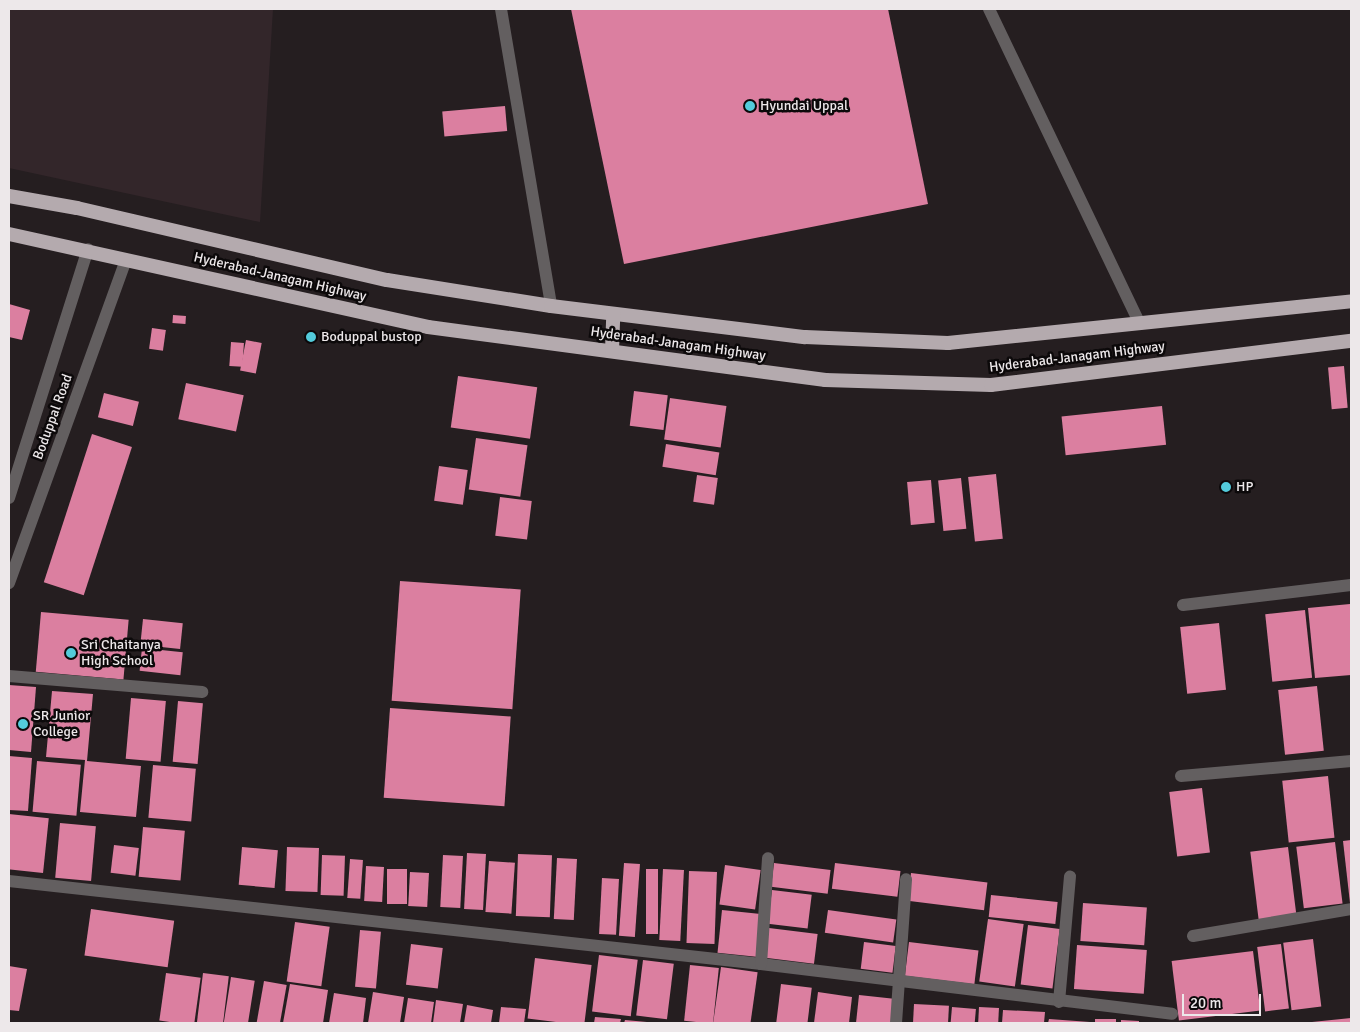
<!DOCTYPE html>
<html>
<head>
<meta charset="utf-8">
<style>
  body { margin:0 }
  #map { position:relative; width:1360px; height:1032px; overflow:hidden; background:#251e20; font-family:Signika,sans-serif }
  div>[style] { position:absolute }
  .built>* { inset:0; background:#33262a }
  .building>* { inset:0; background:#db7fa0; transform-origin:0 0 }
  .minor>* { height:12px; margin:-6px; padding:0 6px; transform-origin:6px; border-radius:6px; background:#635f60 }
  .tertiary>* { height:12px; margin:-6px; padding:0 6px; transform-origin:6px; border-radius:6px; background:#635f60 }
  .trunk>* { height:14px; margin:-7px; padding:0 7px; transform-origin:7px; border-radius:7px; background:#b4aaae }
  .dots>* { width:14px; height:14px; translate:-50% -50%; box-sizing:border-box; border:2px solid #0c090a; border-radius:50% }
  span { translate:-50% -50%; white-space:nowrap; text-align:center; line-height:1.15; -webkit-text-stroke:5px #0c090a; paint-order:stroke }
  .poi-label { font-size:14px; color:#ede8ea }
  .left { translate:0 -50%; text-align:left }
  .street-label { font-size:14px; color:#ede8ea }
  .frame { position:absolute; inset:0; border:10px solid #ede8ea; pointer-events:none }
  .scale { position:absolute; left:1182px; top:994px; width:79px; height:22px; box-sizing:border-box; border:2px solid #ede8ea; border-top:0; padding-left:6px; font-size:15px; line-height:18px; white-space:nowrap; color:#ede8ea; -webkit-text-stroke:4px #0c090a; paint-order:stroke }
</style>
</head>
<body>
<div id="map">
  <div class="built">
    <i style="clip-path:polygon(9px 9px,273px 9px,260px 222px,9px 168px)"></i>
  </div>
  <div class="building">
    <i style="clip-path:polygon(571px 9px,888px 9px,928px 204px,624px 264px)"></i>
    <i style="left:505px;top:106px;width:25px;height:63px;rotate:85deg"></i>
    <i style="clip-path:polygon(9px 304px,30px 310px,22px 340px,9px 337px)"></i>
    <i style="left:173px;top:315px;width:13px;height:8px;rotate:4deg"></i>
    <i style="left:152px;top:328px;width:14px;height:21px;rotate:8deg"></i>
    <i style="left:246px;top:340px;width:16px;height:31px;rotate:11deg"></i>
    <i style="left:231px;top:342px;width:13px;height:24px;rotate:4deg"></i>
    <i style="left:1344px;top:366px;width:42px;height:16px;rotate:85deg"></i>
    <i style="left:458px;top:376px;width:80px;height:52px;rotate:8deg"></i>
    <i style="left:186px;top:383px;width:59px;height:37px;rotate:12deg"></i>
    <i style="left:634px;top:391px;width:34px;height:35px;rotate:7deg"></i>
    <i style="left:104px;top:393px;width:36px;height:25px;rotate:14deg"></i>
    <i style="left:670px;top:398px;width:57px;height:42px;rotate:8deg"></i>
    <i style="left:1162px;top:406px;width:39px;height:101px;rotate:84deg"></i>
    <i style="left:92px;top:434px;width:42px;height:156px;rotate:18deg"></i>
    <i style="left:476px;top:438px;width:52px;height:52px;rotate:8deg"></i>
    <i style="left:666px;top:444px;width:54px;height:23px;rotate:9deg"></i>
    <i style="left:439px;top:466px;width:29px;height:35px;rotate:8deg"></i>
    <i style="left:996px;top:474px;width:65px;height:28px;rotate:84deg"></i>
    <i style="left:697px;top:475px;width:21px;height:27px;rotate:8deg"></i>
    <i style="left:961px;top:478px;width:51px;height:23px;rotate:84deg"></i>
    <i style="left:931px;top:480px;width:43px;height:24px;rotate:85deg"></i>
    <i style="left:500px;top:497px;width:32px;height:39px;rotate:7deg"></i>
    <i style="left:400px;top:581px;width:121px;height:120px;rotate:4deg"></i>
    <i style="clip-path:polygon(1350px 604px,1351px 675px,1315px 678px,1308px 608px)"></i>
    <i style="left:1305px;top:610px;width:68px;height:40px;rotate:84deg"></i>
    <i style="left:41px;top:612px;width:88px;height:60px;rotate:5deg"></i>
    <i style="left:143px;top:619px;width:40px;height:26px;rotate:6deg"></i>
    <i style="left:1219px;top:623px;width:67px;height:39px;rotate:84deg"></i>
    <i style="left:142px;top:648px;width:41px;height:23px;rotate:6deg"></i>
    <i style="clip-path:polygon(9px 685px,36px 687px,31px 752px,9px 750px)"></i>
    <i style="left:1317px;top:686px;width:65px;height:39px;rotate:84deg"></i>
    <i style="clip-path:polygon(52px 691px,93px 694px,87px 761px,141px 766px,136px 817px,80px 812px,85px 760px,46px 757px)"></i>
    <i style="left:131px;top:698px;width:35px;height:61px;rotate:5deg"></i>
    <i style="left:178px;top:701px;width:25px;height:61px;rotate:5deg"></i>
    <i style="left:390px;top:708px;width:121px;height:90px;rotate:4deg"></i>
    <i style="clip-path:polygon(9px 756px,32px 758px,28px 811px,9px 810px)"></i>
    <i style="left:37px;top:761px;width:44px;height:51px;rotate:5deg"></i>
    <i style="left:153px;top:765px;width:43px;height:53px;rotate:5deg"></i>
    <i style="left:1328px;top:776px;width:62px;height:46px;rotate:84deg"></i>
    <i style="left:1202px;top:788px;width:65px;height:33px;rotate:83deg"></i>
    <i style="left:9px;top:814px;width:40px;height:55px;rotate:6deg"></i>
    <i style="left:60px;top:823px;width:36px;height:55px;rotate:5deg"></i>
    <i style="left:143px;top:827px;width:42px;height:50px;rotate:5deg"></i>
    <i style="clip-path:polygon(1351px 840px,1351px 903px,1350px 903px,1343px 841px)"></i>
    <i style="left:1335px;top:842px;width:62px;height:39px;rotate:83deg"></i>
    <i style="left:114px;top:845px;width:25px;height:28px;rotate:7deg"></i>
    <i style="left:242px;top:847px;width:36px;height:38px;rotate:5deg"></i>
    <i style="left:287px;top:847px;width:32px;height:44px;rotate:2deg"></i>
    <i style="left:1288px;top:847px;width:69px;height:38px;rotate:83deg"></i>
    <i style="left:467px;top:853px;width:19px;height:56px;rotate:3deg"></i>
    <i style="left:518px;top:854px;width:34px;height:62px;rotate:2deg"></i>
    <i style="left:322px;top:855px;width:23px;height:40px;rotate:2deg"></i>
    <i style="left:443px;top:855px;width:20px;height:52px;rotate:3deg"></i>
    <i style="left:557px;top:858px;width:20px;height:61px;rotate:3deg"></i>
    <i style="left:350px;top:859px;width:13px;height:39px;rotate:4deg"></i>
    <i style="left:489px;top:861px;width:26px;height:51px;rotate:4deg"></i>
    <i style="left:624px;top:863px;width:16px;height:73px;rotate:4deg"></i>
    <i style="left:774px;top:863px;width:57px;height:24px;rotate:7deg"></i>
    <i style="left:835px;top:863px;width:66px;height:26px;rotate:7deg"></i>
    <i style="left:725px;top:865px;width:36px;height:40px;rotate:8deg"></i>
    <i style="left:366px;top:866px;width:18px;height:35px;rotate:3deg"></i>
    <i style="left:387px;top:869px;width:20px;height:35px"></i>
    <i style="left:646px;top:869px;width:12px;height:65px"></i>
    <i style="left:663px;top:869px;width:21px;height:71px;rotate:3deg"></i>
    <i style="left:689px;top:871px;width:28px;height:72px;rotate:2deg"></i>
    <i style="left:410px;top:872px;width:19px;height:34px;rotate:3deg"></i>
    <i style="left:911px;top:873px;width:77px;height:28px;rotate:7deg"></i>
    <i style="left:602px;top:878px;width:17px;height:56px;rotate:3deg"></i>
    <i style="left:772px;top:890px;width:40px;height:34px;rotate:7deg"></i>
    <i style="left:991px;top:895px;width:67px;height:22px;rotate:6deg"></i>
    <i style="left:1083px;top:903px;width:64px;height:38px;rotate:4deg"></i>
    <i style="left:91px;top:909px;width:84px;height:47px;rotate:8deg"></i>
    <i style="left:722px;top:910px;width:39px;height:43px;rotate:6deg"></i>
    <i style="left:828px;top:910px;width:69px;height:23px;rotate:8deg"></i>
    <i style="left:988px;top:919px;width:36px;height:63px;rotate:8deg"></i>
    <i style="left:295px;top:922px;width:35px;height:60px;rotate:8deg"></i>
    <i style="left:1028px;top:925px;width:32px;height:60px;rotate:7deg"></i>
    <i style="left:769px;top:928px;width:49px;height:30px;rotate:7deg"></i>
    <i style="left:360px;top:930px;width:21px;height:57px;rotate:5deg"></i>
    <i style="left:1313px;top:939px;width:68px;height:30px;rotate:83deg"></i>
    <i style="left:864px;top:942px;width:32px;height:27px;rotate:7deg"></i>
    <i style="left:909px;top:942px;width:70px;height:34px;rotate:7deg"></i>
    <i style="left:411px;top:944px;width:32px;height:41px;rotate:7deg"></i>
    <i style="left:1281px;top:944px;width:65px;height:24px;rotate:83deg"></i>
    <i style="left:1077px;top:945px;width:70px;height:44px;rotate:4deg"></i>
    <i style="left:1253px;top:951px;width:60px;height:82px;rotate:83deg"></i>
    <i style="left:599px;top:955px;width:39px;height:57px;rotate:7deg"></i>
    <i style="left:535px;top:958px;width:57px;height:61px;rotate:7deg"></i>
    <i style="left:643px;top:960px;width:31px;height:56px;rotate:7deg"></i>
    <i style="left:690px;top:965px;width:29px;height:56px;rotate:6deg"></i>
    <i style="clip-path:polygon(9px 966px,27px 969px,19px 1011px,9px 1010px)"></i>
    <i style="left:721px;top:967px;width:37px;height:56px;rotate:8deg"></i>
    <i style="left:166px;top:973px;width:35px;height:48px;rotate:8deg"></i>
    <i style="left:203px;top:973px;width:26px;height:50px;rotate:7deg"></i>
    <i style="left:231px;top:977px;width:24px;height:47px;rotate:9deg"></i>
    <i style="left:264px;top:981px;width:23px;height:43px;rotate:10deg"></i>
    <i style="clip-path:polygon(290px 984px,328px 990px,323px 1023px,283px 1023px)"></i>
    <i style="left:781px;top:984px;width:31px;height:39px;rotate:7deg"></i>
    <i style="clip-path:polygon(373px 992px,404px 997px,400px 1023px,368px 1023px)"></i>
    <i style="clip-path:polygon(818px 992px,852px 997px,849px 1023px,814px 1023px)"></i>
    <i style="clip-path:polygon(334px 993px,366px 998px,363px 1023px,329px 1023px)"></i>
    <i style="clip-path:polygon(859px 995px,896px 999px,894px 1023px,856px 1023px)"></i>
    <i style="clip-path:polygon(408px 998px,434px 1002px,431px 1023px,404px 1023px)"></i>
    <i style="clip-path:polygon(436px 1000px,463px 1004px,460px 1023px,433px 1023px)"></i>
    <i style="left:914px;top:1004px;width:35px;height:19px;rotate:3deg"></i>
    <i style="clip-path:polygon(467px 1005px,493px 1010px,491px 1023px,464px 1023px)"></i>
    <i style="clip-path:polygon(501px 1007px,526px 1009px,524px 1023px,499px 1023px)"></i>
    <i style="left:952px;top:1007px;width:24px;height:16px;rotate:5deg"></i>
    <i style="left:979px;top:1007px;width:20px;height:16px;rotate:3deg"></i>
    <i style="clip-path:polygon(1003px 1010px,1045px 1012px,1044px 1023px,1002px 1023px)"></i>
    <i style="clip-path:polygon(595px 1017px,621px 1019px,620px 1023px,594px 1023px)"></i>
    <i style="clip-path:polygon(1351px 1018px,1351px 1023px,1312px 1023px,1312px 1022px)"></i>
    <i style="clip-path:polygon(1049px 1019px,1090px 1022px,1090px 1023px,1048px 1023px)"></i>
    <i style="left:1095px;top:1019px;width:21px;height:4px"></i>
    <i style="clip-path:polygon(625px 1020px,647px 1022px,647px 1023px,624px 1023px)"></i>
    <i style="clip-path:polygon(1121px 1020px,1139px 1021px,1139px 1023px,1121px 1023px)"></i>
  </div>
  <div class="minor">
    <i style="left:501px;top:9px;width:301px;rotate:80.4deg"></i>
    <i style="left:989px;top:9px;width:349px;rotate:64.4deg"></i>
    <i style="left:1183px;top:605px;width:169px;rotate:-6.8deg"></i>
    <i style="left:9px;top:676px;width:194px;rotate:4.7deg"></i>
    <i style="left:1181px;top:776px;width:171px;rotate:-5deg"></i>
    <i style="left:9px;top:881px;width:757px;rotate:6.3deg"></i>
    <i style="left:761px;top:964px;width:414px;rotate:6.9deg"></i>
    <i style="left:1193px;top:936px;width:160px;rotate:-9.7deg"></i>
    <i style="left:761px;top:964px;width:106px;rotate:-86.2deg"></i>
    <i style="left:1059px;top:1002px;width:126px;rotate:-85deg"></i>
    <i style="left:896px;top:1023px;width:144px;rotate:-86deg"></i>
  </div>
  <div class="tertiary">
    <i style="left:9px;top:498px;width:261px;rotate:-72.4deg"></i>
    <i style="left:9px;top:583px;width:344px;rotate:-70.1deg"></i>
  </div>
  <div class="trunk">
    <i style="left:9px;top:196px;width:69px;rotate:10deg"></i>
    <i style="left:77px;top:208px;width:318px;rotate:13.1deg"></i>
    <i style="left:387px;top:280px;width:166px;rotate:9deg"></i>
    <i style="left:551px;top:306px;width:256px;rotate:7deg"></i>
    <i style="left:805px;top:337px;width:143px;rotate:2.4deg"></i>
    <i style="left:948px;top:343px;width:405px;rotate:-5.9deg"></i>
    <i style="left:9px;top:234px;width:429px;rotate:12.5deg"></i>
    <i style="left:428px;top:327px;width:401px;rotate:7.6deg"></i>
    <i style="left:825px;top:380px;width:166px;rotate:1.7deg"></i>
    <i style="left:991px;top:385px;width:363px;rotate:-7deg"></i>
    <i style="left:612px;top:351px;width:37px;rotate:-88deg"></i>
  </div>
  <div class="dots">
    <i style="left:750px;top:106px;background:#53cbdb"></i>
    <i style="left:311px;top:337px;background:#53cbdb"></i>
    <i style="left:1226px;top:487px;background:#53cbdb"></i>
    <i style="left:71px;top:653px;background:#53cbdb"></i>
    <i style="left:23px;top:724px;background:#53cbdb"></i>
  </div>
  <div class="poi-label">
    <span class="left" style="left:760px;top:106px">Hyundai Uppal</span>
    <span class="left" style="left:321px;top:337px">Boduppal bustop</span>
    <span class="left" style="left:1236px;top:487px">HP</span>
    <span class="left" style="left:81px;top:653px">Sri Chaitanya<br>High School</span>
    <span class="left" style="left:33px;top:724px">SR Junior<br>College</span>
  </div>
  <div class="street-label">
    <span style="left:280px;top:277px;rotate:13deg">Hyderabad-Janagam Highway</span>
    <span style="left:678px;top:344px;rotate:8deg">Hyderabad-Janagam Highway</span>
    <span style="left:1077px;top:357px;rotate:-7deg">Hyderabad-Janagam Highway</span>
    <span style="left:53px;top:417px;rotate:-70deg">Boduppal Road</span>
  </div>
  <div class="frame"></div>
  <div class="scale">20 m</div>
</div>
</body>
</html>
